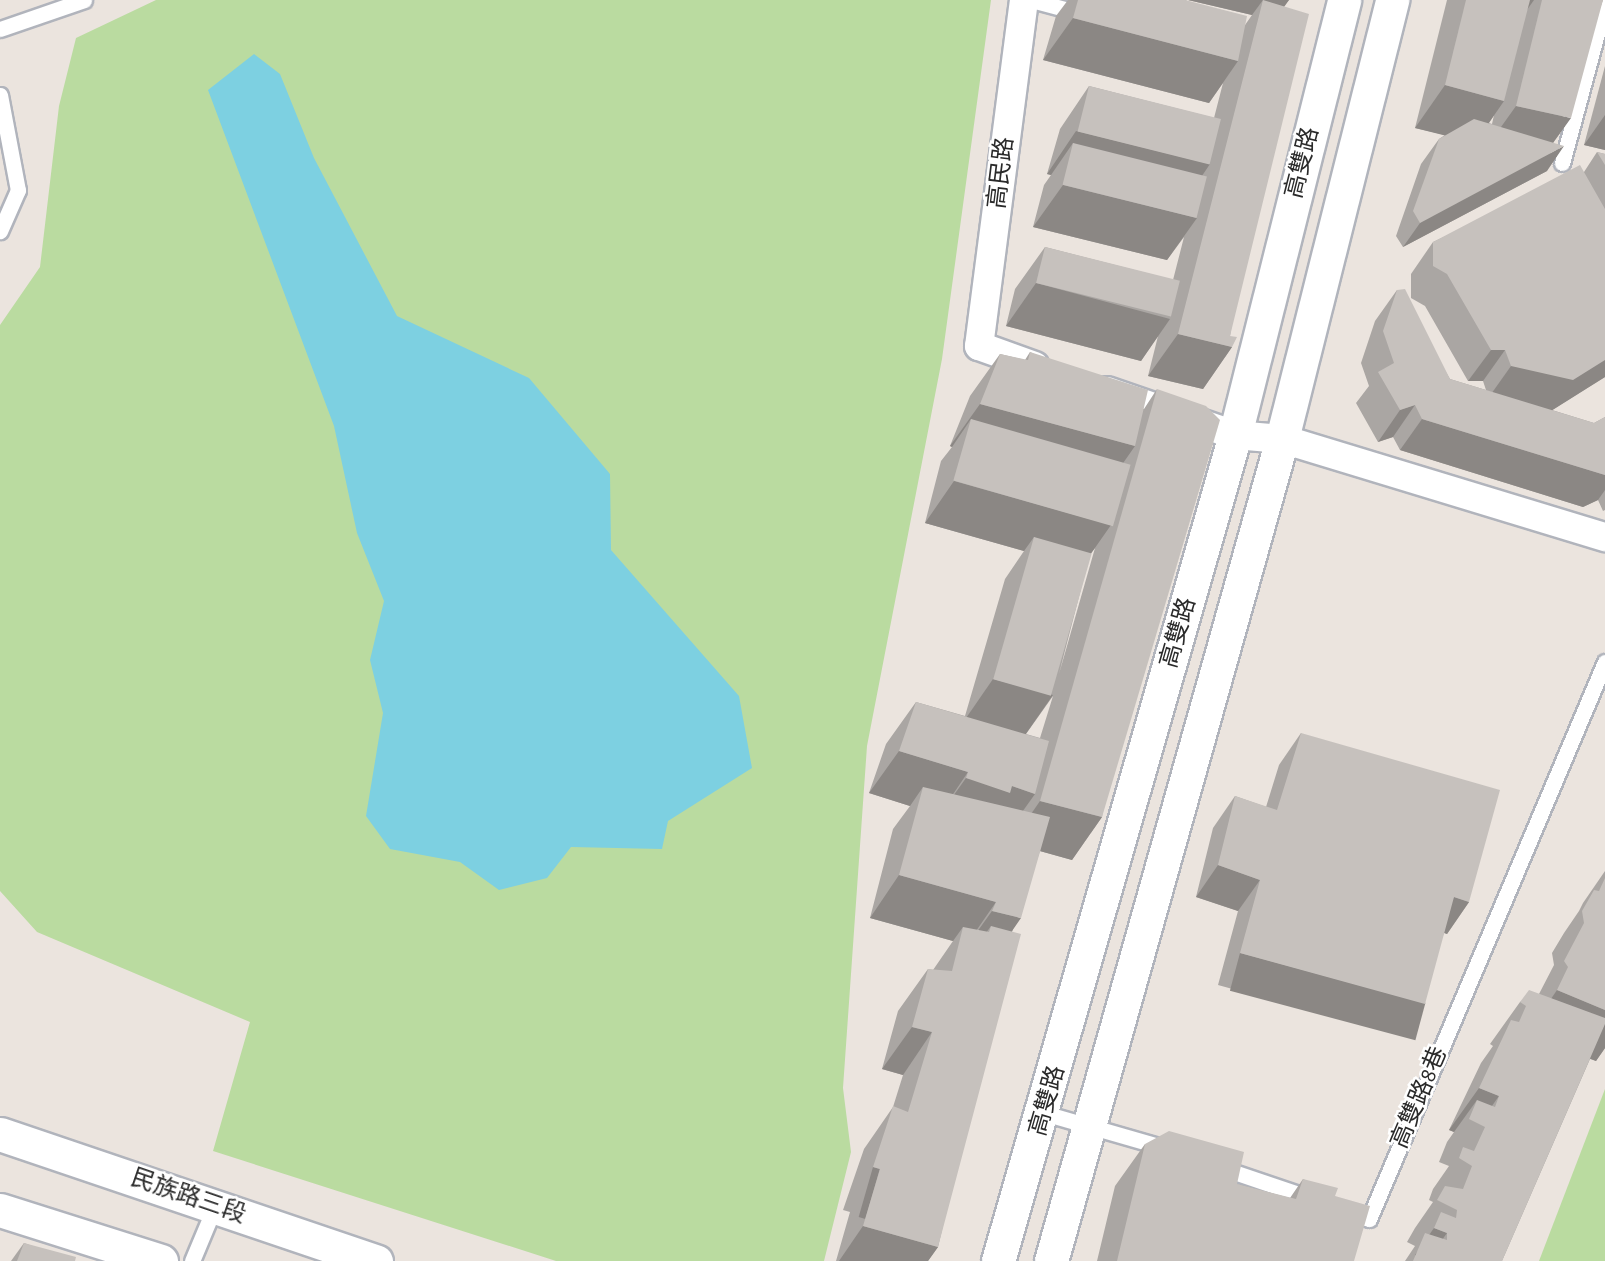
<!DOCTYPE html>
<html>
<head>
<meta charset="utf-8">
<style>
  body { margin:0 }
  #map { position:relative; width:1605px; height:1261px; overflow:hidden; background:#ebe4de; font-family:"Alegreya Sans","Noto Sans TC",sans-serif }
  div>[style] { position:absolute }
  .green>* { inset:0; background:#badba0 }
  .water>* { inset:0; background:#7dd0e1 }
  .roads { filter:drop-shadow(2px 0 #b1b4bc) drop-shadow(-2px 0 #b1b4bc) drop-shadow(0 2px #b1b4bc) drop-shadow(0 -2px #b1b4bc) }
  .service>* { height:15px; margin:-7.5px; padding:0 7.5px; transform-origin:7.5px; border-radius:7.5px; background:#fff }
  .minor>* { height:28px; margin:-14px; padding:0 14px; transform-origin:14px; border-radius:14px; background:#fff }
  .tertiary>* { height:33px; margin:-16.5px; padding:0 16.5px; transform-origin:16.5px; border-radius:16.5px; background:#fff }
  .secondary>* { height:33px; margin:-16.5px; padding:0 16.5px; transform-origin:16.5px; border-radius:16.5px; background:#fff }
  .wall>* { inset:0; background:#aaa6a3 }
  .shaded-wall>* { inset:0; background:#8b8784; transform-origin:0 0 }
  .building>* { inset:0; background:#c6c1bd; transform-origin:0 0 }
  span { translate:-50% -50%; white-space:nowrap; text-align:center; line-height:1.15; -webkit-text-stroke:5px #fff; paint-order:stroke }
  .street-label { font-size:24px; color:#2a2a2a }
</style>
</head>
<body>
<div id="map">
  <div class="green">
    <i style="clip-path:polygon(156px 0,991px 0,942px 359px,867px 746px,843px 1088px,851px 1152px,824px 1261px,556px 1261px,213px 1151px,250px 1022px,37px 932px,0 891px,0 325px,40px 267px,59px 106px,76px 38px)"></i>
    <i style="clip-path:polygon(1605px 1089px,1605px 1261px,1539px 1261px)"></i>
  </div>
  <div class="water">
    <i style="clip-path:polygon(254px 54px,280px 74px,314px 158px,397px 316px,529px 378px,610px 474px,611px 550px,739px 696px,752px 768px,668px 821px,662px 849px,571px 847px,547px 878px,499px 890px,460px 862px,390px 849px,366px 816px,383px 713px,370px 660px,384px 601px,357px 533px,334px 426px,208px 90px)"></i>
  </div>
  <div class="roads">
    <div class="service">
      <i style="left:1031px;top:0;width:51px;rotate:14.9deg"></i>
      <i style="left:0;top:29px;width:89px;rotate:-19deg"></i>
      <i style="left:0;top:95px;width:97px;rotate:79.3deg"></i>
      <i style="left:18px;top:190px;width:45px;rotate:113.7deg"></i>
      <i style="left:1562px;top:163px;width:165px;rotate:-74.9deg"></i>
      <i style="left:1044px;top:1113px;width:126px;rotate:16.1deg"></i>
      <i style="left:1222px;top:1168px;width:96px;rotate:18.8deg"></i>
      <i style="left:1350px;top:1212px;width:20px;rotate:20deg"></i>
      <i style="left:1369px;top:1219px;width:605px;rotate:-67.04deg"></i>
      <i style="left:192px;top:1261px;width:60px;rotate:-67.3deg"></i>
    </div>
    <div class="minor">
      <i style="left:1024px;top:0;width:349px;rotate:97.4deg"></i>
      <i style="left:979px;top:346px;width:59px;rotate:19.7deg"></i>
      <i style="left:1107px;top:391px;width:135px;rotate:19deg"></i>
      <i style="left:1235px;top:435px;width:47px;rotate:4.9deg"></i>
      <i style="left:1282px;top:439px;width:338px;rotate:16.9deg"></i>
    </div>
    <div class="tertiary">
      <i style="left:998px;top:1261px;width:859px;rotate:-73.99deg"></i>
      <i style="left:1235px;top:435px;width:448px;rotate:-75.9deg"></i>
      <i style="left:1051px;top:1261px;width:854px;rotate:-74.3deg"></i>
      <i style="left:1282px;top:439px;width:453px;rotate:-75.9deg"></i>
    </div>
    <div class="secondary">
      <i style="left:0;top:1134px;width:397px;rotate:18.7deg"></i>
      <i style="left:0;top:1210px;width:169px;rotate:17.6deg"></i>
    </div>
  </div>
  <div class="wall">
    <i style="clip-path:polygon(1068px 0,1185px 0,1245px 25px,1252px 15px,1188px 0,1289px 0,1284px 6px,1230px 336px,1232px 347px,1203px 389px,1148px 376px,1158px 336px,1141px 361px,1006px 326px,1015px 289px,1045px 247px,1173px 280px,1184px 237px,1167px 260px,1033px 227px,1044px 185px,1051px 175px,1047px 174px,1060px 129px,1089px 86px,1214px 118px,1223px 83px,1209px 103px,1043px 60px,1056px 16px)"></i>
    <i style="clip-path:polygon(evenodd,1447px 0,1603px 0,1553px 143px,1547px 171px,1403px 247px,1396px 236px,1421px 164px,1439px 139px,1445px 135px,1415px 128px,1447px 0,1494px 115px,1492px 124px,1489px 123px,1494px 115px)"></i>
    <i style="clip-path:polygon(1605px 66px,1605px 150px,1584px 145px)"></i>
    <i style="clip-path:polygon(1597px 152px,1605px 154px,1605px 377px,1552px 410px,1594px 423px,1605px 417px,1605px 510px,1603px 511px,1598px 500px,1583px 507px,1400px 450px,1393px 437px,1378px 442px,1356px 403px,1369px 386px,1361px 363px,1375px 321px,1397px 290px,1450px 379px,1486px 390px,1483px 381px,1468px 381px,1425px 306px,1411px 298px,1411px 274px,1433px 242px,1584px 172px)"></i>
    <i style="clip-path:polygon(evenodd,1030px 352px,1144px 409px,1157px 389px,1102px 817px,1072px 860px,1040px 851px,1012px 932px,938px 1247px,928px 1261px,836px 1261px,850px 1212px,843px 1210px,864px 1149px,893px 1107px,903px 1075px,882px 1069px,898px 1011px,928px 969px,933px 970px,953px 941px,870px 918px,893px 829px,910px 806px,869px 793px,886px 744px,916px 702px,965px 716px,1005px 579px,1024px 551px,925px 523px,941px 461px,952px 447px,950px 446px,970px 396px,1000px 354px,1025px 360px,1030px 352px,1095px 548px,1059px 674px,1090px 554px,1095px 548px,1030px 352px,1053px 696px,1040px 738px,1026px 734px,1053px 696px)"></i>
    <i style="clip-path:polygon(1301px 733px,1469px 902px,1447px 934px,1444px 933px,1403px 1036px,1218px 985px,1238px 911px,1196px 897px,1213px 828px,1235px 796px,1266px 807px,1279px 765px)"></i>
    <i style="clip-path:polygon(1605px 871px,1605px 1048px,1596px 1061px,1590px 1059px,1502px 1261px,1405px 1261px,1415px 1246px,1407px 1242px,1415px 1228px,1433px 1202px,1429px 1200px,1433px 1189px,1449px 1166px,1439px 1162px,1447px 1142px,1454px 1132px,1449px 1130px,1481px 1063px,1493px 1046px,1490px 1044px,1520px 1002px,1539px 994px,1554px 965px,1552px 953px,1564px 933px,1579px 911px,1583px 903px)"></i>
    <i style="clip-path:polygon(1145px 1144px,1237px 1184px,1290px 1198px,1303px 1179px,1335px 1196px,1354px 1261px,1097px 1261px,1115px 1186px)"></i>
    <i style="clip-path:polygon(24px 1243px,75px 1261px,11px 1261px)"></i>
  </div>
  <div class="shaded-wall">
    <i style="clip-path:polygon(1188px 0,1263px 0,1252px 15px)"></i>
    <i style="clip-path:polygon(1263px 0,1289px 0,1274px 21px)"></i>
    <i style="clip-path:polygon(1521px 0,1534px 0,1517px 24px)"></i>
    <i style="clip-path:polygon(1073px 18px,1238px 61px,1209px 103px,1043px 60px)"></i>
    <i style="clip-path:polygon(1445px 85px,1504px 101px,1475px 143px,1415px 128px)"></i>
    <i style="clip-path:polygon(1516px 106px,1571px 118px,1543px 157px,1564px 146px,1547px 171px,1403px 247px,1420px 223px,1486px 148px)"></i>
    <i style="clip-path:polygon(1605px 115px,1605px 150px,1584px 145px)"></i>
    <i style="clip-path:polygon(1076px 131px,1210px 164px,1181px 207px,1073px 143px,1051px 175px,1047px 174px)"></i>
    <i style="clip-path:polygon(1063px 185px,1197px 218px,1167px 260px,1033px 227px)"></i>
    <i style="clip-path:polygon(1036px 283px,1170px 319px,1141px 361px,1006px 326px)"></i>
    <i style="clip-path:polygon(1178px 334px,1232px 347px,1203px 389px,1148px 376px)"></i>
    <i style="clip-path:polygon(1491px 350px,1505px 350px,1483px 381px,1468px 381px)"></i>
    <i style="clip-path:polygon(1605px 360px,1605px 377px,1551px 411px,1489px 397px,1511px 366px)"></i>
    <i style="clip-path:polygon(980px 404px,1135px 446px,1105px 489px,971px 419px,952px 447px,950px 446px)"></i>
    <i style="clip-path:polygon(1415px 405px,1393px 437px,1378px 442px,1400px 410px)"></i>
    <i style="clip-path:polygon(1422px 419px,1605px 475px,1605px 490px,1598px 500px,1583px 507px,1400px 450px)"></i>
    <i style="clip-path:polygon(954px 481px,1111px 525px,1081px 568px,1034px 537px,1024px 551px,925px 523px)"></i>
    <i style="clip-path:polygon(993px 679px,1053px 695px,1023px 738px,964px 721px)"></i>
    <i style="clip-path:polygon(899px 751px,968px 772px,939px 815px,923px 787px,910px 806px,869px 793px)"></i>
    <i style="clip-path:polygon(966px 778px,1012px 786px,1035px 794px,1005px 836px,936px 820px)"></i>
    <i style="clip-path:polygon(1040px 801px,1102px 817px,1072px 860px,1011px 843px)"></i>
    <i style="clip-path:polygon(1218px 865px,1260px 880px,1238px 911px,1196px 897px)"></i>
    <i style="clip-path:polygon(899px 875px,996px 902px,967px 944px,963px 927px,953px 941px,870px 918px)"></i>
    <i style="clip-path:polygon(1454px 897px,1469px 902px,1447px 934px,1432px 928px)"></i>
    <i style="clip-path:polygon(992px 911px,1021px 918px,992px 960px,991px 926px,970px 955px,962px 953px)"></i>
    <i style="left:1240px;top:953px;width:192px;height:39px;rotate:15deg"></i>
    <i style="clip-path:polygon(1557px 990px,1605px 1010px,1605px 1048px,1596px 1061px,1528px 1033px)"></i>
    <i style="clip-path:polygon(912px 1027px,932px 1032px,903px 1075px,882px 1069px)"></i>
    <i style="clip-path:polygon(1479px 1088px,1499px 1096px,1479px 1124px,1477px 1100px,1454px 1132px,1449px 1130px)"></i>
    <i style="left:873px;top:1167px;width:7px;height:52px;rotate:16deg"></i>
    <i style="clip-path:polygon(863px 1226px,938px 1247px,928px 1261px,839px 1261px)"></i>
    <i style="clip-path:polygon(1434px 1228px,1447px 1233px,1427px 1261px,1415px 1255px)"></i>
  </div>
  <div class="building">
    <i style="clip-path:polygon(1078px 0,1185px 0,1247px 16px,1238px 61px,1073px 18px)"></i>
    <i style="clip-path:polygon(1263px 0,1309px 14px,1230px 336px,1237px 337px,1232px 347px,1178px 334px)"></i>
    <i style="clip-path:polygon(1466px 0,1530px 0,1504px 101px,1445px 85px)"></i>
    <i style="clip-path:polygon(1542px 0,1603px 0,1571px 118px,1516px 106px)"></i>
    <i style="left:1089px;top:86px;width:136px;height:47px;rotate:14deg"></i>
    <i style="clip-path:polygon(1474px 119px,1564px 146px,1420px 223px,1413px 211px,1439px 139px)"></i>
    <i style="left:1073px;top:143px;width:138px;height:43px;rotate:14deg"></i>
    <i style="clip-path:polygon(1597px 152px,1605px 154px,1605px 165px)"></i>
    <i style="clip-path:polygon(1580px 165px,1605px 209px,1605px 360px,1573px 380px,1511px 366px,1505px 350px,1491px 350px,1447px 274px,1433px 266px,1433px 242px)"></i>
    <i style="left:1045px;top:247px;width:139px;height:37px;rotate:14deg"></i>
    <i style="clip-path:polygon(1405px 289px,1450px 379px,1594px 423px,1605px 417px,1605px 475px,1422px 419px,1415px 405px,1400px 410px,1378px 372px,1394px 363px,1383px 331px,1397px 290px)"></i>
    <i style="clip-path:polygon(1030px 352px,1148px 390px,1135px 446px,980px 404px,1000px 354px,1028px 360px)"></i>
    <i style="clip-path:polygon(1157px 389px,1206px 406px,1220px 420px,1102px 817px,1040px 801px)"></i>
    <i style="left:971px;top:419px;width:166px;height:64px;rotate:16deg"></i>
    <i style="left:1034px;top:537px;width:60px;height:148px;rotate:16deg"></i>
    <i style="clip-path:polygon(916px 702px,1049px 741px,1035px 794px,1012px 786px,1010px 793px,966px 778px,968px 772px,899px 751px)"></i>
    <i style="clip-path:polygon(1301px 733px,1500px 790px,1469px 902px,1454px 897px,1425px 1004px,1240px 953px,1260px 880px,1218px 865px,1235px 796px,1277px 810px)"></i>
    <i style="clip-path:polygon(923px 787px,1050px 817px,1021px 918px,992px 911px,996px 902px,899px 875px)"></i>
    <i style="clip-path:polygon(1605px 878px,1605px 1010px,1557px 990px,1568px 967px,1564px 961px,1584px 923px,1582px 911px,1594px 890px,1599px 891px)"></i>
    <i style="clip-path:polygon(991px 926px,1021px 934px,938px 1247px,863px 1226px,880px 1169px,873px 1167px,893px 1106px,908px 1112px,932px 1032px,912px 1027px,928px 969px,952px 971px,963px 927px,989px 932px)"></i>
    <i style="clip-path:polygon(1529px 990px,1605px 1018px,1605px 1024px,1502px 1261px,1413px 1261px,1425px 1233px,1447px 1240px,1447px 1233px,1434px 1228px,1441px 1212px,1456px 1218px,1457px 1210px,1437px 1200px,1445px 1186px,1463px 1189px,1472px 1166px,1459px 1158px,1463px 1147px,1474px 1151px,1485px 1127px,1469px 1119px,1477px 1100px,1495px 1107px,1499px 1096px,1479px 1088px,1511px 1020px,1519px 1022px,1526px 1006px,1520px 1002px)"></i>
    <i style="clip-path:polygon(1169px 1131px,1244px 1152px,1237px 1184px,1296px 1199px,1303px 1179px,1338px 1188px,1335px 1196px,1370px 1206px,1354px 1261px,1117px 1261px,1145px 1144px)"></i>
    <i style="clip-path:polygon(24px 1243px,76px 1257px,75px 1261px,17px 1261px)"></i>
  </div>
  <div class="street-label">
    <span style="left:1303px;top:163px;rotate:-76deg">高雙路</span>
    <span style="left:1002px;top:173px;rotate:-83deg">高民路</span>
    <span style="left:1179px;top:633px;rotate:-74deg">高雙路</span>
    <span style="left:1420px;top:1098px;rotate:-67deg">高雙路8巷</span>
    <span style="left:1048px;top:1101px;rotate:-74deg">高雙路</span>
    <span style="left:188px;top:1197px;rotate:19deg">民族路三段</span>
  </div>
</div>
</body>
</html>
